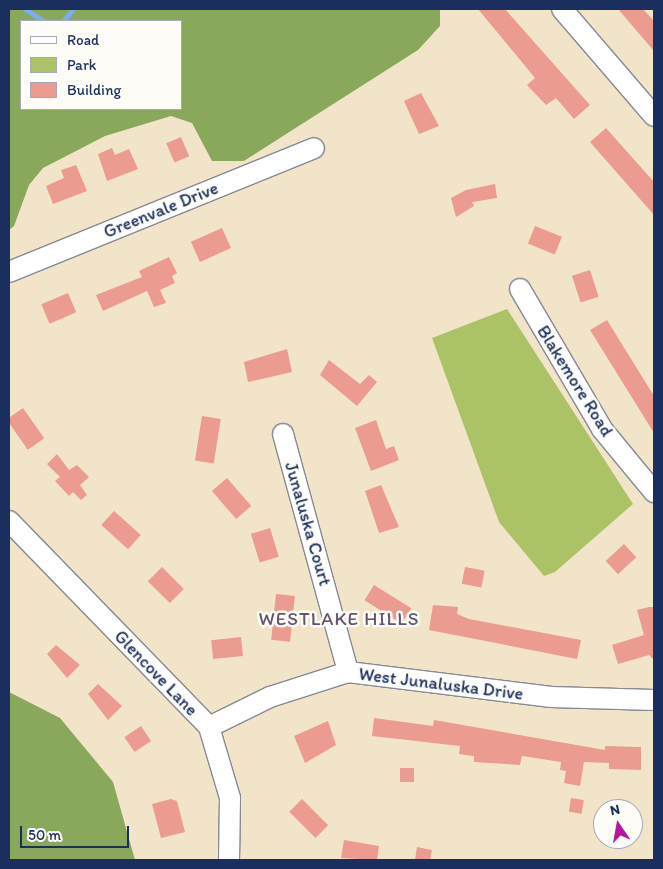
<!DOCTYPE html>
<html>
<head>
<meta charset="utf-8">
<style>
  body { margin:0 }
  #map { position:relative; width:663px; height:869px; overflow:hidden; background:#f2e4c8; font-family:Itim,sans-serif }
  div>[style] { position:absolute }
  .green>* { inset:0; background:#acc267 }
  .forest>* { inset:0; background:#89a85c }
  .stream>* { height:4.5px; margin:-2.25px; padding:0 2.25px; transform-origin:2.25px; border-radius:2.25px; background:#7bade7 }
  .building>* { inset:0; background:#eb9b8f; transform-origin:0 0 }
  .roads { filter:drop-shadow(1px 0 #868a93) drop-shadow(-1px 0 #868a93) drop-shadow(0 1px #868a93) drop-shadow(0 -1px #868a93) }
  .minor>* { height:20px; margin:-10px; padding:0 10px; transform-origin:10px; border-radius:10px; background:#fff }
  span { translate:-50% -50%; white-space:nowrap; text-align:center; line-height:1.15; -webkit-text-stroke:5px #fdfcf7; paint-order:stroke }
  .street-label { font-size:18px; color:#1b2f5e }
  .neighbourhood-label { font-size:19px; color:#64556f; letter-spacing:1px }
  .frame { position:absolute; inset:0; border:10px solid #1b2f5e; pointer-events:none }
  .legend { position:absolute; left:20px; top:20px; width:162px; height:90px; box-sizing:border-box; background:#fdfcf7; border:1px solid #a3aaba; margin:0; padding:6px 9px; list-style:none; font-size:15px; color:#1b2f5e }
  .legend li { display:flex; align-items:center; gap:10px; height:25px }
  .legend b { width:25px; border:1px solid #a3aaba }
  .north { position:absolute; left:593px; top:799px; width:50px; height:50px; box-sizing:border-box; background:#fdfcf7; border:1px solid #a3aaba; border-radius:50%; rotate:348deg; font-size:14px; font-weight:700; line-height:20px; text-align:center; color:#1b2f5e }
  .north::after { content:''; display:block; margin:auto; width:18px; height:22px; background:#b5179e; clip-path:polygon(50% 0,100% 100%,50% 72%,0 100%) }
  .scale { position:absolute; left:20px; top:826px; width:109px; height:22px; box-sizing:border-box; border:2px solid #1b2f5e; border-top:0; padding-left:6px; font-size:15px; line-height:18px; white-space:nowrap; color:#1b2f5e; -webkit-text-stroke:4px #fdfcf7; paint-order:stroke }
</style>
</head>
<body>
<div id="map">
  <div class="green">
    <i style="clip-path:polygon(507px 309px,633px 504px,555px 572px,544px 576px,499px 522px,432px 338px)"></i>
  </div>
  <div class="forest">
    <i style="clip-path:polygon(evenodd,9px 9px,440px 9px,440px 26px,418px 50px,244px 161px,212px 161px,192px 123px,171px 116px,105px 136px,43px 168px,29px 185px,14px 226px,9px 230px,9px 9px,21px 21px,181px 21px,181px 109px,21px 109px,21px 21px)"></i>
    <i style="clip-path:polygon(9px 692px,60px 718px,113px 782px,135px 860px,9px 860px)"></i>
  </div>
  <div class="stream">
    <i style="left:25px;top:9px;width:22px;rotate:32deg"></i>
    <i style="left:63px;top:21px;width:16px;rotate:-50deg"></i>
  </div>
  <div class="building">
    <i style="clip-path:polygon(478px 9px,505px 9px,590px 105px,574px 119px,556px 98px,546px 105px,527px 85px,535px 78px)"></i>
    <i style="clip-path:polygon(618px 9px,643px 9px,654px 21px,654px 51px)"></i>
    <i style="clip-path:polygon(421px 93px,439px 126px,419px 134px,404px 101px)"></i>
    <i style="clip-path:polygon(606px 128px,654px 182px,654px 215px,590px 142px)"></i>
    <i style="left:181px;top:137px;width:21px;height:16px;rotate:67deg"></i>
    <i style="clip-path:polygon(112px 148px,115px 155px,129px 149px,138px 169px,107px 181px,98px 154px)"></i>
    <i style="clip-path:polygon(76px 165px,87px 191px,53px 204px,46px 186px,64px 178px,61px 170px)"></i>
    <i style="clip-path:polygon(495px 184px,497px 198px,472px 202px,474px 206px,456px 217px,451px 198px,466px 190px)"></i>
    <i style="left:535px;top:226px;width:29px;height:19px;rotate:22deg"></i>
    <i style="left:222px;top:228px;width:22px;height:34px;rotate:66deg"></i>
    <i style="clip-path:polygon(169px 257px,177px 273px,172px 276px,175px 283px,160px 290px,166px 303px,154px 307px,147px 291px,103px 311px,96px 295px,142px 277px,139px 271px)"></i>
    <i style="left:590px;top:270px;width:28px;height:19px;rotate:72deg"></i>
    <i style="left:68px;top:293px;width:21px;height:29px;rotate:67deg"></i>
    <i style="clip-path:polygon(607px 320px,654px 396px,654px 433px,590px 330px)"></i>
    <i style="clip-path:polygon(287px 349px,292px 372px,248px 382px,244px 362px)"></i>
    <i style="clip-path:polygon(329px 360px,360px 384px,369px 375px,377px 382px,357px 406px,320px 375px)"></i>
    <i style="left:23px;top:408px;width:37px;height:20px;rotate:55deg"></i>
    <i style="left:202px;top:416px;width:19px;height:45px;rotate:9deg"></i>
    <i style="clip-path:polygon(376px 420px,386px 449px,394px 446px,399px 460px,371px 471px,355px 428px)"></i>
    <i style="clip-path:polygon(57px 454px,69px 470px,77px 465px,89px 477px,80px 485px,87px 495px,81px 500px,73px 492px,69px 496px,55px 481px,60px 477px,47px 464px)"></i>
    <i style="left:227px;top:478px;width:37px;height:20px;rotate:49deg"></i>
    <i style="clip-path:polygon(381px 485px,399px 527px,379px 533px,365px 491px)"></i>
    <i style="left:114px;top:511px;width:36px;height:19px;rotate:42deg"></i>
    <i style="left:270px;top:528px;width:30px;height:20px;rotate:73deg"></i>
    <i style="left:624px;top:544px;width:18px;height:25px;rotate:47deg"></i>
    <i style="left:162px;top:567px;width:31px;height:20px;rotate:45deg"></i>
    <i style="left:465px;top:567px;width:20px;height:17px;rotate:11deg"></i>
    <i style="left:374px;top:585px;width:44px;height:18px;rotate:32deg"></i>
    <i style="left:276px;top:594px;width:19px;height:46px;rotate:6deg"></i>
    <i style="clip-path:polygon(433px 605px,458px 607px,457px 614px,469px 619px,581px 640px,577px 659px,429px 630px)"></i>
    <i style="clip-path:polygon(649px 607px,654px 607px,654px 660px,649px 655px,618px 664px,612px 645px,644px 635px,637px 610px)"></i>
    <i style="left:241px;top:637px;width:19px;height:30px;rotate:84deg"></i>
    <i style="clip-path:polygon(56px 645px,80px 665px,67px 678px,47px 654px)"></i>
    <i style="clip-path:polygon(98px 684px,122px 706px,108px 720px,88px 694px)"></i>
    <i style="clip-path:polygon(374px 718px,433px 726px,434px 720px,605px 750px,605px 746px,641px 747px,641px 770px,609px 769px,609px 763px,584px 762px,580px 786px,564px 783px,566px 771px,560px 770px,561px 762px,522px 756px,520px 765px,474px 762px,474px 756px,459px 754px,460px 746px,372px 736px)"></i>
    <i style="clip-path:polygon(328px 721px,336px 745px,305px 763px,294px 736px)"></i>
    <i style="left:141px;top:726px;width:18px;height:20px;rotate:56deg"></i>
    <i style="left:400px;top:768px;width:14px;height:14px"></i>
    <i style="left:571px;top:798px;width:13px;height:14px;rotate:9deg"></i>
    <i style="clip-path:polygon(171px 799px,177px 801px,185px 832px,161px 838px,152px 804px)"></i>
    <i style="left:302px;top:799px;width:37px;height:18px;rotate:45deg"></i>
    <i style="clip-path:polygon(344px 840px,379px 846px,377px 860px,341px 858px)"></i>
    <i style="clip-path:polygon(417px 847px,432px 850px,430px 860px,415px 860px)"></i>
  </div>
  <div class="roads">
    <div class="minor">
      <i style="left:562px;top:9px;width:141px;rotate:49.3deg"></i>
      <i style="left:9px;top:272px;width:329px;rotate:-22.1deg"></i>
      <i style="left:520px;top:289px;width:162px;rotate:59.6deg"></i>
      <i style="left:602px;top:429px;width:82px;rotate:50.5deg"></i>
      <i style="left:283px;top:434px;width:247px;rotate:74.7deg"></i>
      <i style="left:9px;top:521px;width:287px;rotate:45.8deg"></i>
      <i style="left:209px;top:727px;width:74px;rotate:73.5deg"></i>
      <i style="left:230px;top:798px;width:62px;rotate:90.9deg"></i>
      <i style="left:209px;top:727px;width:68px;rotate:-26.2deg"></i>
      <i style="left:270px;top:697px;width:82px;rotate:-17.8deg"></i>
      <i style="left:348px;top:672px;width:205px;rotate:7deg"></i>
      <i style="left:551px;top:697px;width:103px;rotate:1.7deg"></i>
    </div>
  </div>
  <div class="street-label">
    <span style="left:161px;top:210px;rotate:-22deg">Greenvale Drive</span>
    <span style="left:575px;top:381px;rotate:58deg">Blakemore Road</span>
    <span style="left:308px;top:524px;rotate:74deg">Junaluska Court</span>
    <span style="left:156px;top:673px;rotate:46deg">Glencove Lane</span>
    <span style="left:441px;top:684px;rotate:7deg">West Junaluska Drive</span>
  </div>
  <div class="neighbourhood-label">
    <span style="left:339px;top:619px">WESTLAKE HILLS</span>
  </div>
  <div class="frame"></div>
  <ul class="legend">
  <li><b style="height:6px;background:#fff"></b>Road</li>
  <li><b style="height:14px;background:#acc267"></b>Park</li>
  <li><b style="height:14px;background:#eb9b8f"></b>Building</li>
  </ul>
  <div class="north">N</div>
  <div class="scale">50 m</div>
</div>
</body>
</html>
